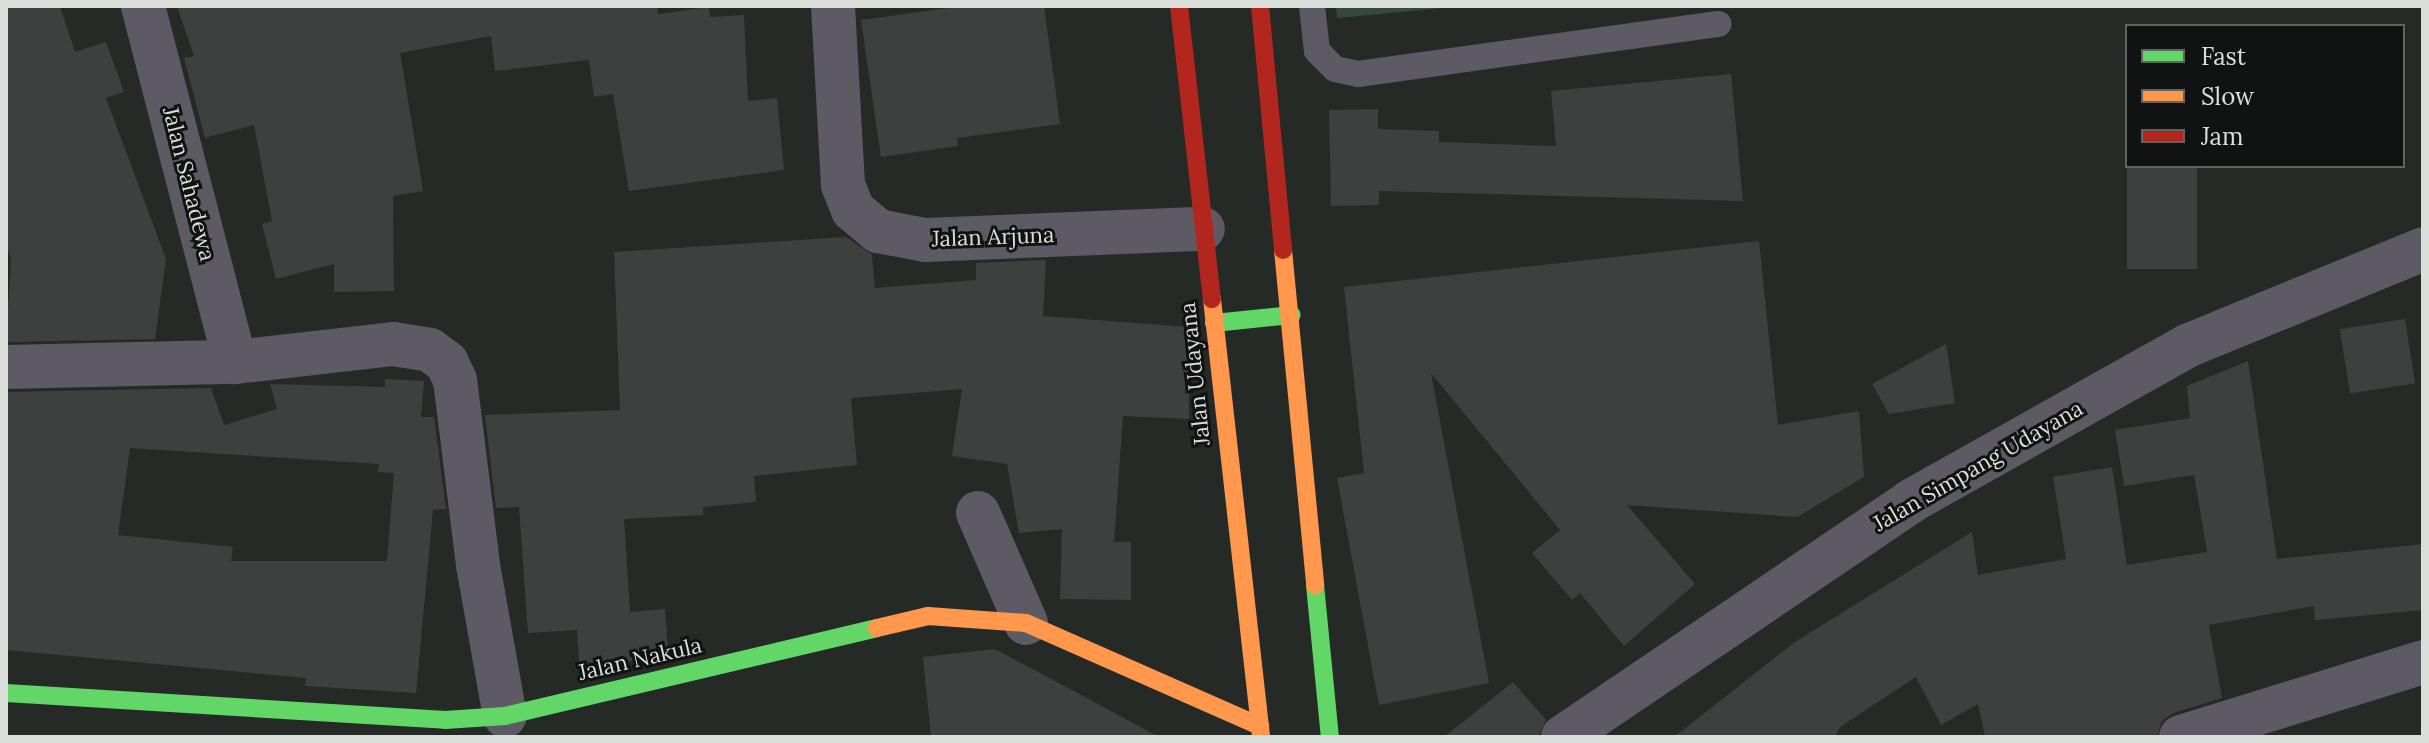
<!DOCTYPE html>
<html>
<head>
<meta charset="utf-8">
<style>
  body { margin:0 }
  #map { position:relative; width:2429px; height:743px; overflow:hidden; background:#262a27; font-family:Lora,serif }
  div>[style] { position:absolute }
  .green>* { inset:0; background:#35493a }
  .building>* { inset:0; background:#3d403e; transform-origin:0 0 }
  .lane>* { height:26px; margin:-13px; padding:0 13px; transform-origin:13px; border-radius:13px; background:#5e5a63 }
  .street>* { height:44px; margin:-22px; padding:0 22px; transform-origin:22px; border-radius:22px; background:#5e5a63 }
  .fast>* { height:18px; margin:-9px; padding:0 9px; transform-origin:9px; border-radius:9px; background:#63d668 }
  .slow>* { height:18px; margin:-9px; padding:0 9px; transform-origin:9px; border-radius:9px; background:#ff974d }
  .jam>* { height:18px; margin:-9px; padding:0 9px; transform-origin:9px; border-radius:9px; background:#b3261e }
  span { translate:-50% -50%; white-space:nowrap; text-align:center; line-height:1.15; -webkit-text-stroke:6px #101311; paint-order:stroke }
  .street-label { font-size:22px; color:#dadfdb }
  .frame { position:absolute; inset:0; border:8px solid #dadfdb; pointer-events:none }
  .legend { position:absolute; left:2125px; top:24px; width:280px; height:144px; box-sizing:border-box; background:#101311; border:2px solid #616562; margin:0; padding:10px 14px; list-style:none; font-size:24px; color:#dadfdb }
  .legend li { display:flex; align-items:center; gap:16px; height:40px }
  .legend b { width:40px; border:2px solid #616562 }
</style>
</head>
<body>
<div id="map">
  <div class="green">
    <i style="clip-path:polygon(1336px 6px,1465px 6px,1337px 18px)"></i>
  </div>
  <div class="building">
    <i style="clip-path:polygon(6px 6px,60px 6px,75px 52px,106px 42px,124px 92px,106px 98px,166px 259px,155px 339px,6px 342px,11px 259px,6px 243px)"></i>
    <i style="clip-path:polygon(177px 6px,657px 6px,658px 14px,709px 7px,710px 17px,744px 15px,748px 101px,777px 98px,784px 170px,629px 191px,613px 94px,594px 97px,589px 60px,495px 71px,491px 36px,400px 53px,423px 191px,393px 196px,394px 291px,334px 292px,334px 264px,276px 279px,262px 224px,272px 221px,254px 125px,205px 138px,184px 58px,194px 56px)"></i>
    <i style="clip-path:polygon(963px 6px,1044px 6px,1060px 124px,957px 138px,958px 146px,881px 157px,861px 20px)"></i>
    <i style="clip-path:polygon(1731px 74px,1743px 201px,1379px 191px,1379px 205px,1331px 206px,1329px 110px,1378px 109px,1378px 129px,1439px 131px,1439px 142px,1556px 146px,1551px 91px)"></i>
    <i style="left:2127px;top:166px;width:70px;height:103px"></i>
    <i style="clip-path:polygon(846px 237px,872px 255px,875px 288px,976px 280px,976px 263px,1046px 260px,1043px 316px,1189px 327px,1189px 419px,1123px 416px,1114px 542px,1131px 542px,1131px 600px,1060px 599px,1062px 529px,1019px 533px,1007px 464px,952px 456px,962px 389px,851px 398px,857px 465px,754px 476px,756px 502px,703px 507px,703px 515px,624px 519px,630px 612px,665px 609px,668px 652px,626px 662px,579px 663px,577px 630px,528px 633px,519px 507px,496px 508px,485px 415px,620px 410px,614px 252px)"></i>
    <i style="clip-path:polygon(1759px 241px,1778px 425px,1859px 411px,1864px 477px,1797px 517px,1627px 505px,1695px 584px,1624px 646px,1580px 593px,1572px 600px,1532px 553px,1560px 530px,1431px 373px,1489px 683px,1379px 705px,1337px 478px,1364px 473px,1344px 287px)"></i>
    <i style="left:2405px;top:319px;width:65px;height:66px;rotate:81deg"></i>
    <i style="clip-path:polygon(1946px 344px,1955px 403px,1889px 414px,1872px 384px)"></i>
    <i style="clip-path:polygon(2248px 361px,2277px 559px,2423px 544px,2423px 610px,2315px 620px,2314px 606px,2209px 625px,2222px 698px,2173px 713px,2162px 721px,2157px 737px,1985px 737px,1978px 704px,1941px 725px,1916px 677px,1840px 727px,1835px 737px,1674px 737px,1795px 642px,1972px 532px,1978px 575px,2066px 559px,2053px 477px,2112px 467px,2127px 565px,2207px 552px,2194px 475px,2124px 486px,2115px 430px,2190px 418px,2187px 386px)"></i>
    <i style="clip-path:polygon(evenodd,385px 379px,424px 381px,421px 417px,434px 417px,446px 509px,433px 510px,416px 693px,305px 686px,306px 678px,6px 650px,6px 392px,211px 388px,224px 425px,277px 409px,270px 384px,385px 387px,385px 379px,130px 448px,379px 464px,378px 472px,394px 473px,387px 561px,231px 561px,233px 547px,118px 535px,130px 448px)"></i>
    <i style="clip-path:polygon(995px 649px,1057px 682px,1159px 737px,931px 737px,923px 657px)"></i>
    <i style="clip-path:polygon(1513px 682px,1546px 720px,1538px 737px,1444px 737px)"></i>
  </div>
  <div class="lane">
    <i style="left:1312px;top:6px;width:45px;rotate:83.7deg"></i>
    <i style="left:1317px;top:51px;width:25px;rotate:45deg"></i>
    <i style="left:1335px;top:69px;width:24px;rotate:12deg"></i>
    <i style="left:1358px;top:74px;width:364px;rotate:-7.9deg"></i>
  </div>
  <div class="street">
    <i style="left:143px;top:6px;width:368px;rotate:75.5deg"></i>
    <i style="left:833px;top:6px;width:179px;rotate:86.8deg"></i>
    <i style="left:843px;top:185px;width:27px;rotate:68deg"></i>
    <i style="left:853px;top:210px;width:33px;rotate:40deg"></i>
    <i style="left:878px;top:231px;width:48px;rotate:10.8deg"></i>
    <i style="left:925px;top:240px;width:278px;rotate:-2.3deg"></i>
    <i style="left:6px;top:367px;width:229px;rotate:-1.3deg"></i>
    <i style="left:235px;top:362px;width:159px;rotate:-6.5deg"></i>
    <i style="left:393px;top:344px;width:37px;rotate:9deg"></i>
    <i style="left:430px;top:350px;width:21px;rotate:37deg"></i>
    <i style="left:447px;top:363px;width:19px;rotate:65deg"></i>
    <i style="left:455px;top:380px;width:186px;rotate:82.9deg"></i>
    <i style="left:478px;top:565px;width:153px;rotate:79.9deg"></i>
    <i style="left:978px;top:513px;width:120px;rotate:66.4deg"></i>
    <i style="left:1563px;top:737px;width:420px;rotate:-34.1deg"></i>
    <i style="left:1911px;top:501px;width:317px;rotate:-29.3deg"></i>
    <i style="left:2187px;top:346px;width:255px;rotate:-22.3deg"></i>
    <i style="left:2181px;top:737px;width:253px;rotate:-17.2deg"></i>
  </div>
  <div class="fast">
    <i style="left:1214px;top:323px;width:78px;rotate:-5.9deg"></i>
    <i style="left:1315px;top:585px;width:153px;rotate:84.4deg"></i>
    <i style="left:6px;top:693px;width:440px;rotate:3.5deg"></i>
    <i style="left:445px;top:720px;width:60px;rotate:-3.8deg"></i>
    <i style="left:505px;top:716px;width:382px;rotate:-13.3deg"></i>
  </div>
  <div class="slow">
    <i style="left:1283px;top:250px;width:337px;rotate:84.5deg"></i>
    <i style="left:1212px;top:299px;width:441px;rotate:83.6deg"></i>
    <i style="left:877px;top:628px;width:52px;rotate:-13.2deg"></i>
    <i style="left:928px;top:616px;width:98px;rotate:4.1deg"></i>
    <i style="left:1026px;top:623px;width:256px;rotate:23.8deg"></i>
  </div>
  <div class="jam">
    <i style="left:1179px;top:6px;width:295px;rotate:83.6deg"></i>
    <i style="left:1260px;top:6px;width:245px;rotate:84.6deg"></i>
  </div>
  <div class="street-label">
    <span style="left:189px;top:184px;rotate:76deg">Jalan Sahadewa</span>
    <span style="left:993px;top:237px;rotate:-2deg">Jalan Arjuna</span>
    <span style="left:1195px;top:374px;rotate:-96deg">Jalan Udayana</span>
    <span style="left:1978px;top:466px;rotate:-30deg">Jalan Simpang Udayana</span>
    <span style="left:640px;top:659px;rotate:-13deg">Jalan Nakula</span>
  </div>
  <div class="frame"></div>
  <ul class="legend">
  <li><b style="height:10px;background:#63d668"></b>Fast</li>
  <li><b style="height:10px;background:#ff974d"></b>Slow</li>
  <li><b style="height:10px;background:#b3261e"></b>Jam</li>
  </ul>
</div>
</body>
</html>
